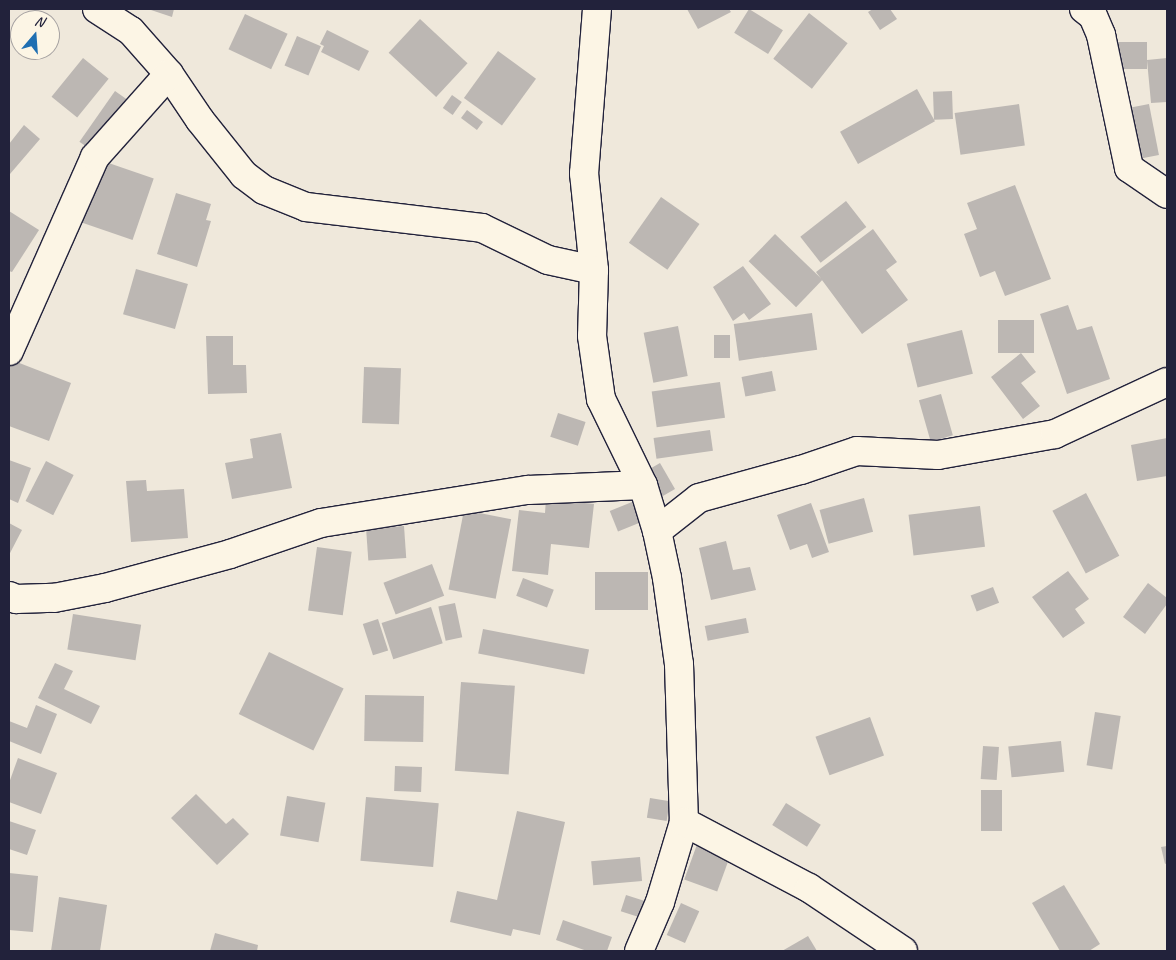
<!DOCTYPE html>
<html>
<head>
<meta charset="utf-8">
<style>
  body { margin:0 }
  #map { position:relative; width:1176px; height:960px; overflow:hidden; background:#efe8db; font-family:Caveat,sans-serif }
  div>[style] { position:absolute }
  .building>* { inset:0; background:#bcb7b3; transform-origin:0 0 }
  .roads { filter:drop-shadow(1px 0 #22223b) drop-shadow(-1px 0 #22223b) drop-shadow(0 1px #22223b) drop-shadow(0 -1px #22223b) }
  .minor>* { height:28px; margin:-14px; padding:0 14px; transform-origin:14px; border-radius:14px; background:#fcf5e5 }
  span { translate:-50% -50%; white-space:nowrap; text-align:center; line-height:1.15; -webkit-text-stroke:4px #fcf5e5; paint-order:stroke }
  .frame { position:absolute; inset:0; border:10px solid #22223b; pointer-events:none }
  .north { position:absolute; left:10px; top:10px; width:50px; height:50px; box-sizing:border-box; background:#fcf5e5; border:1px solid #a5a1a1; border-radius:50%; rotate:18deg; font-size:14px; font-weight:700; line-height:20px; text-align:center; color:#22223b }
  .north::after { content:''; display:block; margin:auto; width:18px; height:22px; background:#1f6fb2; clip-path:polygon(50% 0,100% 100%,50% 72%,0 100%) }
</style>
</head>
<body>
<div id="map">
  <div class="building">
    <i style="clip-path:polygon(148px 9px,174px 9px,172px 17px)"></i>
    <i style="clip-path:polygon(687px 9px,729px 9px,731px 12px,698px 29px)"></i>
    <i style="left:749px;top:9px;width:40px;height:28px;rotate:32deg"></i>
    <i style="clip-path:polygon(873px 9px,890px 9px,897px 19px,880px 30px,868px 12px)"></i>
    <i style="left:809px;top:13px;width:49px;height:58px;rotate:38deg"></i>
    <i style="left:245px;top:14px;width:47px;height:39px;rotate:25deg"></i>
    <i style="left:420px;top:19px;width:65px;height:46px;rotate:43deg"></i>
    <i style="clip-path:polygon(327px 30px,369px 51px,359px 71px,321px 52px,324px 46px,320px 44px)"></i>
    <i style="left:297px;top:36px;width:26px;height:32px;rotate:23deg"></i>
    <i style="left:1110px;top:42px;width:37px;height:27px"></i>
    <i style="left:498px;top:51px;width:47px;height:58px;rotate:36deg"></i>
    <i style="left:83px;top:58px;width:33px;height:50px;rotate:39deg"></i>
    <i style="clip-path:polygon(1167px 58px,1167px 102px,1151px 103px,1147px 60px)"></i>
    <i style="left:917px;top:89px;width:37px;height:88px;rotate:61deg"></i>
    <i style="left:115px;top:91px;width:19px;height:62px;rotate:35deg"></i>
    <i style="left:952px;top:91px;width:28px;height:19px;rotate:88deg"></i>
    <i style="left:452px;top:95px;width:12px;height:16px;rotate:35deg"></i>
    <i style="left:1019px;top:104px;width:42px;height:65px;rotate:82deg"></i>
    <i style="left:1149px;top:104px;width:52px;height:21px;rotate:79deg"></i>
    <i style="left:467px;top:110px;width:20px;height:10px;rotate:37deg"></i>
    <i style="clip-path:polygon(24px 125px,40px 139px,10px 174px,9px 144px)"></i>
    <i style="left:97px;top:159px;width:60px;height:65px;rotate:19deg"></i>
    <i style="clip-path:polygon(1015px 185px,1051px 279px,1005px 296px,995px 271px,980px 277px,964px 234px,977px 229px,967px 203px)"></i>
    <i style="clip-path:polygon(176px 193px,211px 204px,206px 220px,211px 221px,197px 267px,157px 254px)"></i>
    <i style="left:661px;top:197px;width:47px;height:56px;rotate:35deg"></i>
    <i style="left:846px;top:201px;width:33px;height:58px;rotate:52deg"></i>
    <i style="clip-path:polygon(9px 211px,39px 230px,12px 272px,9px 271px)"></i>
    <i style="clip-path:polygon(873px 229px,897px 262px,886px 270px,908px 300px,862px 334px,816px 272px)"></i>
    <i style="left:775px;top:234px;width:66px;height:38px;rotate:44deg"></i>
    <i style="clip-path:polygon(743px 266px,771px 304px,749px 320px,744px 313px,733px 321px,713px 287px)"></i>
    <i style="left:136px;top:269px;width:54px;height:47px;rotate:16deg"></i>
    <i style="clip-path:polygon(1068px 305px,1077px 330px,1092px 326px,1110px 379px,1067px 394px,1040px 314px)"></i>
    <i style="left:812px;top:313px;width:37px;height:79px;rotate:82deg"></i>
    <i style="left:1034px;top:320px;width:33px;height:36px;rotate:90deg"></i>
    <i style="left:678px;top:326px;width:51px;height:35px;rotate:79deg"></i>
    <i style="left:962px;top:330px;width:45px;height:57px;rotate:76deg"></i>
    <i style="left:714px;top:335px;width:16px;height:23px"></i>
    <i style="clip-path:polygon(206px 336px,233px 336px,233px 365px,246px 365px,247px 393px,208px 394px)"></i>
    <i style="clip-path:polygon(1021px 353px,1036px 372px,1021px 383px,1040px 406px,1023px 419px,991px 377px)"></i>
    <i style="clip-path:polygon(9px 359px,71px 383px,49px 441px,9px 426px)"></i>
    <i style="left:364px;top:367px;width:37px;height:56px;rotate:2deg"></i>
    <i style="left:772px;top:371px;width:20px;height:31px;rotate:79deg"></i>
    <i style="left:720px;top:382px;width:36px;height:69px;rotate:82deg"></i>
    <i style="left:941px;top:394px;width:43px;height:23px;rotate:74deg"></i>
    <i style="left:558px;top:413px;width:29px;height:25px;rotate:18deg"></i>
    <i style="left:710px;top:430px;width:21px;height:57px;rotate:82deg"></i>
    <i style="clip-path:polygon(281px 433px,292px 488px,232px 499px,225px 463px,253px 458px,250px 439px)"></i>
    <i style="clip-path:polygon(1167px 438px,1167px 476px,1137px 481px,1131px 445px)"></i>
    <i style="clip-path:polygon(9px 460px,31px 468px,18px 503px,9px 499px)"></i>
    <i style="left:46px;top:461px;width:31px;height:45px;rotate:27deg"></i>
    <i style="left:660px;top:463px;width:30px;height:19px;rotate:60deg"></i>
    <i style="clip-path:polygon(146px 480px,147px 491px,184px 489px,188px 538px,131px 542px,126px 481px)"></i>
    <i style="left:1086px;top:493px;width:71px;height:38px;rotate:62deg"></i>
    <i style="left:864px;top:498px;width:35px;height:46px;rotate:75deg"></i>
    <i style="clip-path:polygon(546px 499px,594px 504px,589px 548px,551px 544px,548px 575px,512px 571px,519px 510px,545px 513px)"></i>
    <i style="left:632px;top:502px;width:22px;height:24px;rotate:68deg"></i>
    <i style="clip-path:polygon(811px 503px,829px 552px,812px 558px,807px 544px,790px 550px,777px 515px)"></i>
    <i style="left:980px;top:506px;width:41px;height:72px;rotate:83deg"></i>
    <i style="left:464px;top:510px;width:48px;height:81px;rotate:11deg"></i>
    <i style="clip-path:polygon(9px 523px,22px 530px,9px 555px)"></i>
    <i style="left:404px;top:526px;width:32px;height:38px;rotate:86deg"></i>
    <i style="clip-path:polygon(726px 541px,733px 570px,750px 567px,756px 590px,711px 600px,699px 548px)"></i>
    <i style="left:317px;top:547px;width:35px;height:64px;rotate:8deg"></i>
    <i style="left:432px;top:564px;width:34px;height:52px;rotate:69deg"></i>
    <i style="clip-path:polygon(1068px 571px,1089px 599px,1075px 609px,1085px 623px,1063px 638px,1032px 597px)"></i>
    <i style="left:595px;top:572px;width:53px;height:38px"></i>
    <i style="left:523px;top:578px;width:33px;height:19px;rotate:21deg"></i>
    <i style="clip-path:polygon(1148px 583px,1167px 598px,1167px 604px,1145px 634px,1123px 617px)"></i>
    <i style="left:993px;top:587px;width:17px;height:24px;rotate:69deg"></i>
    <i style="left:455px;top:603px;width:35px;height:17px;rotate:78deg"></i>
    <i style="left:431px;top:607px;width:38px;height:52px;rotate:72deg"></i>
    <i style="left:73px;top:614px;width:69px;height:36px;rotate:9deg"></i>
    <i style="left:746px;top:618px;width:15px;height:42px;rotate:79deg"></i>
    <i style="left:378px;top:619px;width:33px;height:16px;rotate:72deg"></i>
    <i style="left:483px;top:629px;width:108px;height:25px;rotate:11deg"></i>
    <i style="left:269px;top:652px;width:83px;height:69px;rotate:26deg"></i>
    <i style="clip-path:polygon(55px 663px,73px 671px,64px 689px,100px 706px,91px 724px,38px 698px)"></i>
    <i style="left:461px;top:682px;width:54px;height:89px;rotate:4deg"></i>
    <i style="left:365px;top:695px;width:59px;height:46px;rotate:1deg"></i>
    <i style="clip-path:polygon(36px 705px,57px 714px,41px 754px,9px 741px,9px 721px,27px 728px)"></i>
    <i style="left:1095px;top:712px;width:26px;height:54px;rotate:9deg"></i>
    <i style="left:870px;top:717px;width:41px;height:58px;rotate:70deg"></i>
    <i style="left:1061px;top:741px;width:31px;height:53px;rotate:84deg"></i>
    <i style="left:983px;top:746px;width:16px;height:33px;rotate:4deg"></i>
    <i style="clip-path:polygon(18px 758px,57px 773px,41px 814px,9px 802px,9px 783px)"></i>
    <i style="left:395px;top:766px;width:27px;height:25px;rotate:2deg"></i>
    <i style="left:981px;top:790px;width:21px;height:41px"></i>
    <i style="clip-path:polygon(196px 794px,226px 824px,233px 818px,249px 834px,217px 865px,171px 818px)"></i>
    <i style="left:287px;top:796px;width:39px;height:40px;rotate:10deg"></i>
    <i style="left:366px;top:797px;width:73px;height:64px;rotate:5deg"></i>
    <i style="left:650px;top:798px;width:20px;height:20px;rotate:9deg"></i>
    <i style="left:786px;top:803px;width:41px;height:26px;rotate:32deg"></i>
    <i style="clip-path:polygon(517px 811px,565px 822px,540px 935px,513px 929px,511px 936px,450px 922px,457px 891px,497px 900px)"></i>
    <i style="clip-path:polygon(9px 821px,36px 830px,27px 855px,9px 849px)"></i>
    <i style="left:699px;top:839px;width:35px;height:43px;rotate:20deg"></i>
    <i style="clip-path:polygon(1167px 846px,1167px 863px,1165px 864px,1161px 847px)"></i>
    <i style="left:640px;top:857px;width:24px;height:49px;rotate:85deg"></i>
    <i style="clip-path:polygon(9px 873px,38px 876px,33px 932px,9px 930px)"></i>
    <i style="clip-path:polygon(1064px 885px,1100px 944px,1089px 951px,1060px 951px,1032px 903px)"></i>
    <i style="left:626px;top:895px;width:23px;height:17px;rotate:18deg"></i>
    <i style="clip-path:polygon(59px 897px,107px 905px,100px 951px,51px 951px)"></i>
    <i style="left:681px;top:903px;width:20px;height:35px;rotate:24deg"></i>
    <i style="clip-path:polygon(563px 920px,612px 937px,607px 951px,587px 951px,556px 940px)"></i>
    <i style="clip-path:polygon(215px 933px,258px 945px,257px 951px,210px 951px)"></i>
    <i style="clip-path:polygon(808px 936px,817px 951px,782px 951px)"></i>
  </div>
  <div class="roads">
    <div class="minor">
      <i style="left:97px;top:9px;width:40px;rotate:32.9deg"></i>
      <i style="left:131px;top:31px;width:57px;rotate:48.5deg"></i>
      <i style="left:169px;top:74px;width:55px;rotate:56deg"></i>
      <i style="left:200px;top:120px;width:70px;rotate:51.3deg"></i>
      <i style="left:244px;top:175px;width:25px;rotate:37deg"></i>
      <i style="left:264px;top:190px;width:45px;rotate:22deg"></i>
      <i style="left:306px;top:207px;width:177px;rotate:6.8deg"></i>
      <i style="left:482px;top:228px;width:73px;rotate:25.9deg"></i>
      <i style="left:548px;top:260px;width:47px;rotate:12.3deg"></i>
      <i style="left:597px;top:9px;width:165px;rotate:94.5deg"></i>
      <i style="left:584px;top:173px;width:98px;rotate:84.1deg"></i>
      <i style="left:594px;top:270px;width:66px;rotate:91.7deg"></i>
      <i style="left:592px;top:336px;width:64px;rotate:81.9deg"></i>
      <i style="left:601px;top:399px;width:96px;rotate:64deg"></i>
      <i style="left:643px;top:485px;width:48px;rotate:73.1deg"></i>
      <i style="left:657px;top:531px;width:48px;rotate:78deg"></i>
      <i style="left:667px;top:578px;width:87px;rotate:82.1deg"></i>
      <i style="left:679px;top:664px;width:158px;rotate:88.2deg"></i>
      <i style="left:684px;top:822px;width:84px;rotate:106.7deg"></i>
      <i style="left:660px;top:902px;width:53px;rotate:113.2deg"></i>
      <i style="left:1084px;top:9px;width:11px;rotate:38deg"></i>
      <i style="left:1093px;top:16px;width:21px;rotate:67deg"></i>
      <i style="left:1101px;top:35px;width:136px;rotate:78.1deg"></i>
      <i style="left:1129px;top:168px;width:46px;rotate:34.4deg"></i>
      <i style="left:9px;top:351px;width:212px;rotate:-66.1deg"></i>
      <i style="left:95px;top:157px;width:111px;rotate:-48.3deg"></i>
      <i style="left:657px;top:531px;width:53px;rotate:-38.2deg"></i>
      <i style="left:699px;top:498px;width:106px;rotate:-15.4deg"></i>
      <i style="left:801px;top:470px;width:59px;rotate:-18.7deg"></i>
      <i style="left:857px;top:451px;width:81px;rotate:2.8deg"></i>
      <i style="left:938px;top:455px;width:119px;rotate:-10.2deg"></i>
      <i style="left:1055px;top:434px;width:123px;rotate:-24.9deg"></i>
      <i style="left:9px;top:596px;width:8px;rotate:23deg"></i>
      <i style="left:16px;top:599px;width:38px;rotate:-2deg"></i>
      <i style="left:54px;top:598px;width:52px;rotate:-11.1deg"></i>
      <i style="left:105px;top:588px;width:130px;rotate:-15.2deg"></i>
      <i style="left:230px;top:554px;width:96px;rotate:-18.8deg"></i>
      <i style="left:321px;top:523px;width:210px;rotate:-9.1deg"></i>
      <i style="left:528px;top:490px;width:115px;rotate:-2.5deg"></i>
      <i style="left:684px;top:822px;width:141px;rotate:27.8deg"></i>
      <i style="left:809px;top:888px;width:113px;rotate:33.8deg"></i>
    </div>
  </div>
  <div class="frame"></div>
  <div class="north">N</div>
</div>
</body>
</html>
